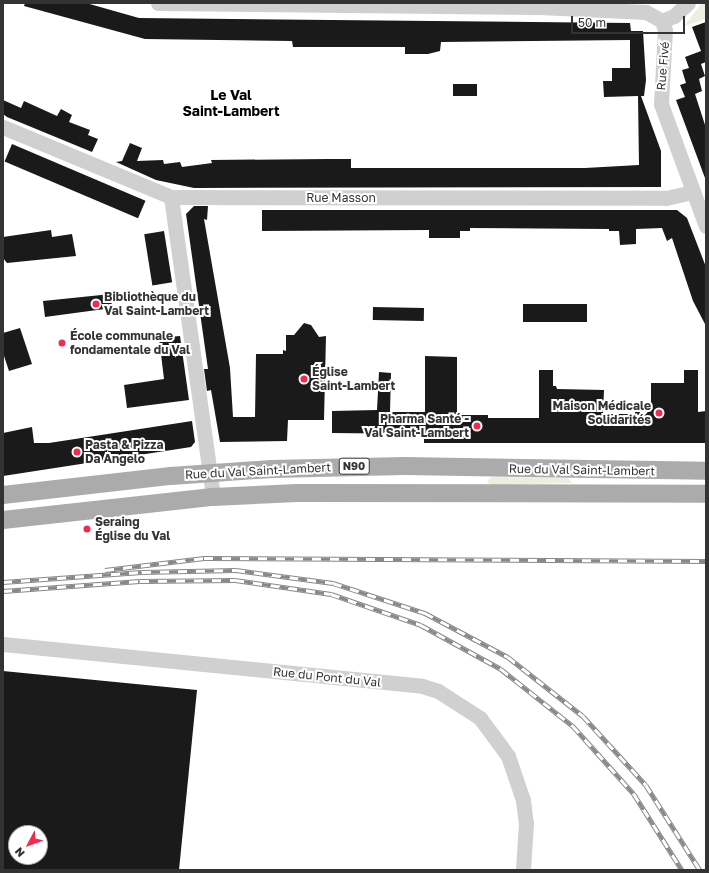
<!DOCTYPE html>
<html>
<head>
<meta charset="utf-8">
<style>
  body { margin:0 }
  #map { position:relative; width:709px; height:873px; overflow:hidden; background:#fff; font-family:"Golos Text",sans-serif }
  div>[style] { position:absolute }
  .green>* { inset:0; background:#eaf0e0 }
  .building>* { inset:0; background:#1a1a1a; transform-origin:0 0 }
  .minor>* { height:15px; margin:-7.5px; padding:0 7.5px; transform-origin:7.5px; border-radius:7.5px; background:#d0d0d0 }
  .major>* { height:18px; margin:-9px; padding:0 9px; transform-origin:9px; border-radius:9px; background:#ababab }
  .rail>* { height:4.5px; margin-top:-2.25px; transform-origin:0; background:repeating-linear-gradient(90deg,#fff 0 9px,#888 0 18px); box-sizing:border-box; border-block:1px solid #888 }
  .dots>* { width:11px; height:11px; translate:-50% -50%; box-sizing:border-box; border:2px solid #fff; border-radius:50% }
  span { translate:-50% -50%; white-space:nowrap; text-align:center; line-height:1.15; -webkit-text-stroke:4px #fff; paint-order:stroke }
  .shield-label span { padding:1px 3px; background:#fff; border:1px solid; border-radius:3px; -webkit-text-stroke-width:0 }
  .shield-label { font-size:11px; color:#333; font-weight:700 }
  .street-label { font-size:12px; color:#333 }
  .poi-label { font-size:12px; color:#333; font-weight:700 }
  .left { translate:0 -50%; text-align:left }
  .right { translate:-100% -50%; text-align:right }
  .quarter-label { font-size:14px; color:#000; font-weight:700 }
  .frame { position:absolute; inset:0; border:4px solid #333; pointer-events:none }
  .north { position:absolute; left:8px; top:825px; width:40px; height:40px; box-sizing:border-box; background:#fff; border:1px solid #adadad; border-radius:50%; rotate:229deg; font-size:11px; font-weight:700; line-height:16px; text-align:center; color:#333 }
  .north::after { content:''; display:block; margin:auto; width:14px; height:18px; background:#f5294b; clip-path:polygon(50% 0,100% 100%,50% 72%,0 100%) }
  .scale { position:absolute; left:571px; top:16px; width:114px; height:18px; box-sizing:border-box; border:2px solid #333; border-top:0; padding-left:5px; font-size:12px; line-height:14px; white-space:nowrap; color:#333; -webkit-text-stroke:3px #fff; paint-order:stroke }
</style>
</head>
<body>
<div id="map">
  <div class="green">
    <i style="clip-path:polygon(702px 3px,706px 3px,706px 19px,684px 26px)"></i>
    <i style="clip-path:polygon(491px 477px,568px 478px,572px 483px,490px 485px,487px 481px)"></i>
  </div>
  <div class="building">
    <i style="clip-path:polygon(25px 3px,86px 3px,139px 18px,630px 23px,631px 31px,643px 31px,646px 80px,644px 96px,641px 96px,661px 151px,661px 187px,194px 188px,156px 180px,116px 162px,122px 161px,130px 143px,142px 148px,137px 161px,163px 160px,164px 164px,180px 162px,182px 167px,212px 163px,211px 160px,329px 159px,351px 159px,351px 168px,585px 168px,639px 165px,638px 96px,604px 97px,603px 81px,612px 81px,612px 68px,630px 68px,630px 40px,441px 42px,440px 51px,428px 54px,405px 54px,405px 47px,293px 47px,292px 41px,145px 39px,24px 6px)"></i>
    <i style="clip-path:polygon(706px 22px,706px 62px,701px 64px,705px 76px,699px 79px,702px 91px,695px 94px,706px 128px,705px 178px,676px 100px,685px 97px,680px 85px,686px 83px,682px 70px,689px 68px,685px 57px,701px 51px,692px 27px)"></i>
    <i style="left:453px;top:84px;width:24px;height:12px"></i>
    <i style="clip-path:polygon(3px 100px,21px 108px,24px 101px,57px 116px,61px 109px,72px 115px,69px 122px,90px 130px,88px 135px,98px 139px,92px 152px,7px 117px,3px 114px)"></i>
    <i style="left:12px;top:144px;width:145px;height:19px;rotate:23deg"></i>
    <i style="clip-path:polygon(194px 206px,208px 206px,207px 220px,204px 219px,230px 368px,233px 417px,255px 417px,256px 354px,283px 354px,283px 350px,286px 351px,286px 335px,294px 335px,304px 323px,311px 325px,319px 337px,326px 336px,324px 420px,288px 420px,287px 441px,220px 442px,211px 390px,207px 391px,204px 369px,208px 369px,186px 214px)"></i>
    <i style="clip-path:polygon(262px 210px,677px 210px,687px 218px,706px 267px,706px 326px,693px 301px,672px 238px,667px 241px,662px 228px,636px 229px,636px 244px,620px 245px,619px 231px,609px 231px,609px 229px,470px 228px,470px 231px,460px 231px,460px 238px,429px 238px,429px 230px,262px 231px)"></i>
    <i style="clip-path:polygon(51px 230px,52px 237px,72px 234px,76px 256px,7px 263px,3px 258px,3px 237px)"></i>
    <i style="left:164px;top:231px;width:52px;height:20px;rotate:81deg"></i>
    <i style="clip-path:polygon(111px 294px,112px 308px,45px 317px,43px 301px)"></i>
    <i style="left:523px;top:304px;width:64px;height:18px"></i>
    <i style="left:373px;top:307px;width:51px;height:13px;rotate:1deg"></i>
    <i style="clip-path:polygon(20px 328px,32px 364px,9px 371px,3px 353px,3px 333px)"></i>
    <i style="clip-path:polygon(180px 336px,189px 400px,127px 408px,124px 385px,164px 379px,159px 338px)"></i>
    <i style="clip-path:polygon(425px 356px,457px 357px,457px 415px,488px 415px,488px 418px,539px 418px,539px 370px,553px 370px,553px 386px,556px 386px,557px 389px,604px 390px,603px 414px,635px 414px,635px 405px,651px 405px,651px 383px,684px 383px,684px 370px,698px 370px,698px 412px,706px 411px,706px 443px,424px 443px,424px 434px,332px 433px,332px 411px,377px 410px,379px 372px,391px 373px,390px 412px,425px 412px)"></i>
    <i style="clip-path:polygon(192px 421px,195px 442px,191px 447px,3px 476px,3px 433px,32px 427px,34px 443px,49px 443px)"></i>
    <i style="clip-path:polygon(evenodd,3px 671px,197px 690px,179px 870px,3px 870px,3px 671px,16px 833px,40px 833px,40px 857px,16px 857px,16px 833px)"></i>
  </div>
  <div class="minor">
    <i style="left:158px;top:3px;width:381px;rotate:0.6deg"></i>
    <i style="left:539px;top:7px;width:107px;rotate:2.7deg"></i>
    <i style="left:646px;top:12px;width:18px;rotate:29deg"></i>
    <i style="left:662px;top:21px;width:9px;rotate:72deg"></i>
    <i style="left:665px;top:30px;width:74px;rotate:93.1deg"></i>
    <i style="left:661px;top:104px;width:130px;rotate:69.8deg"></i>
    <i style="left:662px;top:21px;width:13px;rotate:-23deg"></i>
    <i style="left:674px;top:16px;width:19px;rotate:-43deg"></i>
    <i style="left:3px;top:127px;width:182px;rotate:22.6deg"></i>
    <i style="left:171px;top:197px;width:495px;rotate:0.1deg"></i>
    <i style="left:666px;top:198px;width:28px;rotate:-13deg"></i>
    <i style="left:171px;top:197px;width:303px;rotate:82deg"></i>
    <i style="left:3px;top:644px;width:421px;rotate:5.7deg"></i>
    <i style="left:422px;top:686px;width:17px;rotate:17deg"></i>
    <i style="left:438px;top:691px;width:50px;rotate:32.7deg"></i>
    <i style="left:480px;top:718px;width:47px;rotate:53.6deg"></i>
    <i style="left:508px;top:756px;width:46px;rotate:71.2deg"></i>
    <i style="left:523px;top:800px;width:23px;rotate:83deg"></i>
    <i style="left:526px;top:823px;width:47px;rotate:93.7deg"></i>
  </div>
  <div class="major">
    <i style="left:3px;top:495px;width:169px;rotate:-6.5deg"></i>
    <i style="left:171px;top:476px;width:101px;rotate:-4deg"></i>
    <i style="left:272px;top:469px;width:132px;rotate:-1.3deg"></i>
    <i style="left:404px;top:466px;width:302px;rotate:0.9deg"></i>
    <i style="left:3px;top:520px;width:211px;rotate:-6.3deg"></i>
    <i style="left:213px;top:497px;width:84px;rotate:-2.7deg"></i>
    <i style="left:297px;top:493px;width:409px;rotate:0.1deg"></i>
  </div>
  <div class="rail">
    <i style="left:105px;top:570px;width:100px;rotate:-6.9deg"></i>
    <i style="left:204px;top:558px;width:502px;rotate:0.34deg"></i>
    <i style="left:3px;top:582px;width:139px;rotate:-4.1deg"></i>
    <i style="left:142px;top:572px;width:94px;rotate:-1.2deg"></i>
    <i style="left:236px;top:570px;width:98px;rotate:7.6deg"></i>
    <i style="left:333px;top:583px;width:97px;rotate:18.1deg"></i>
    <i style="left:425px;top:613px;width:94px;rotate:27.9deg"></i>
    <i style="left:508px;top:657px;width:95px;rotate:38.2deg"></i>
    <i style="left:583px;top:716px;width:93px;rotate:47.6deg"></i>
    <i style="left:646px;top:785px;width:101px;rotate:57.6deg"></i>
    <i style="left:3px;top:591px;width:137px;rotate:-4.2deg"></i>
    <i style="left:140px;top:581px;width:95px;rotate:-0.6deg"></i>
    <i style="left:235px;top:580px;width:97px;rotate:8.3deg"></i>
    <i style="left:331px;top:594px;width:95px;rotate:19deg"></i>
    <i style="left:421px;top:625px;width:91px;rotate:28.8deg"></i>
    <i style="left:501px;top:669px;width:92px;rotate:38.4deg"></i>
    <i style="left:573px;top:726px;width:91px;rotate:48.1deg"></i>
    <i style="left:634px;top:794px;width:90px;rotate:57.7deg"></i>
  </div>
  <div class="dots">
    <i style="left:96px;top:304px;background:#f5294b"></i>
    <i style="left:62px;top:343px;background:#f5294b"></i>
    <i style="left:304px;top:379px;background:#f5294b"></i>
    <i style="left:659px;top:413px;background:#f5294b"></i>
    <i style="left:477px;top:426px;background:#f5294b"></i>
    <i style="left:77px;top:452px;background:#f5294b"></i>
    <i style="left:87px;top:529px;background:#f5294b"></i>
  </div>
  <div class="shield-label">
    <span style="left:354px;top:466px">N90</span>
  </div>
  <div class="street-label">
    <span style="left:663px;top:66px;rotate:-85deg">Rue Fivé</span>
    <span style="left:341px;top:198px">Rue Masson</span>
    <span style="left:582px;top:470px;rotate:1deg">Rue du Val Saint-Lambert</span>
    <span style="left:258px;top:471px;rotate:-3deg">Rue du Val Saint-Lambert</span>
    <span style="left:327px;top:677px;rotate:6deg">Rue du Pont du Val</span>
  </div>
  <div class="poi-label">
    <span class="left" style="left:104px;top:304px">Bibliothèque du<br>Val Saint-Lambert</span>
    <span class="left" style="left:70px;top:343px">École communale<br>fondamentale du Val</span>
    <span class="left" style="left:312px;top:379px">Église<br>Saint-Lambert</span>
    <span class="right" style="left:651px;top:413px">Maison Médicale<br>Solidarités</span>
    <span class="right" style="left:469px;top:426px">Pharma Santé -<br>Val Saint-Lambert</span>
    <span class="left" style="left:85px;top:452px">Pasta &amp; Pizza<br>Da Angelo</span>
    <span class="left" style="left:95px;top:529px">Seraing<br>Église du Val</span>
  </div>
  <div class="quarter-label">
    <span style="left:231px;top:103px">Le Val<br>Saint-Lambert</span>
  </div>
  <div class="frame"></div>
  <div class="north">N</div>
  <div class="scale">50 m</div>
</div>
</body>
</html>
